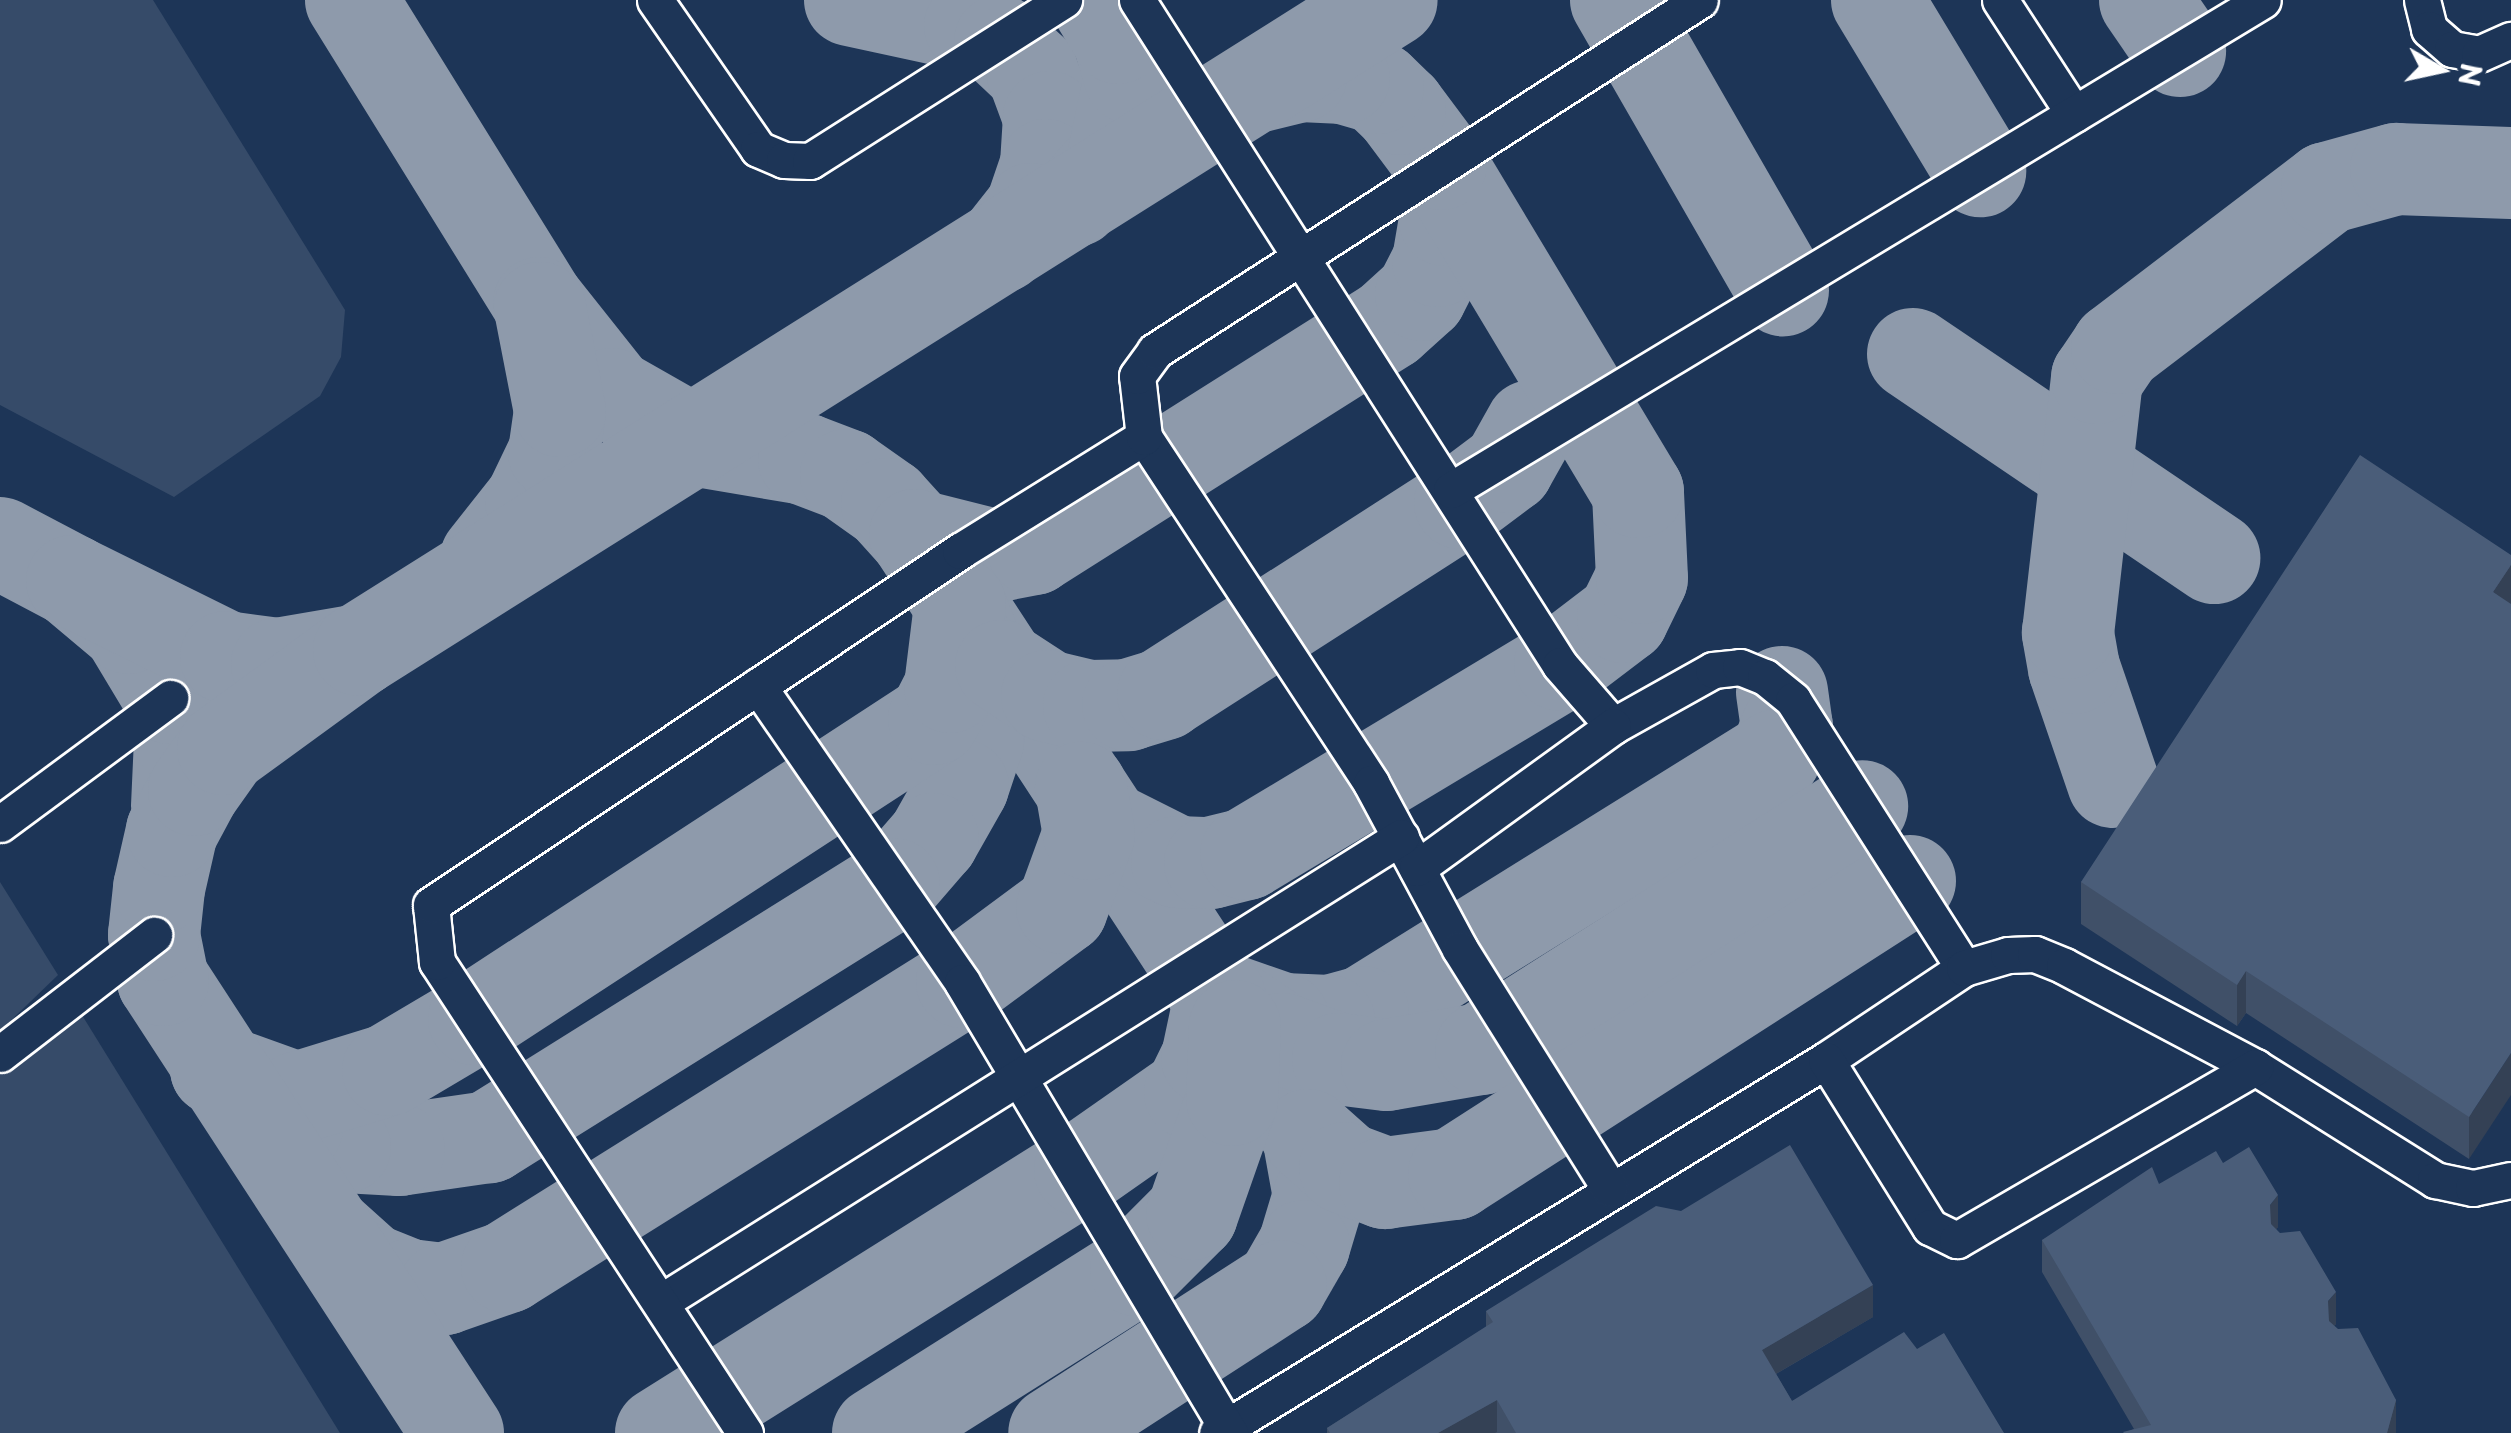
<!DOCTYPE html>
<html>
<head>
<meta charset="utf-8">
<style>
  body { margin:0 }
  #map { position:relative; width:2511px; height:1433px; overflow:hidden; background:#1d3557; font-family:"Playpen Sans",sans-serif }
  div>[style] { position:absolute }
  .green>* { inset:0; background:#364b69 }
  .taxiway>* { height:92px; margin:-46px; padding:0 46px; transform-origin:46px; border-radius:46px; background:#8e9aab }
  .roads { filter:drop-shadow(2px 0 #fff) drop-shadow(-2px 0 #fff) drop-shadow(0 2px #fff) drop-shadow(0 -2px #fff) }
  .minor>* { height:35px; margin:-17.5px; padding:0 17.5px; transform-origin:17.5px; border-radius:17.5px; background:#1d3557 }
  .wall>* { inset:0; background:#405068 }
  .shaded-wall>* { inset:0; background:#344155 }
  .building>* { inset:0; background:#4a5d79 }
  span { translate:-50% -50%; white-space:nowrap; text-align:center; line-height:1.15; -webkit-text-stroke:10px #1d3557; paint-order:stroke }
  .north { position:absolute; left:2391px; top:20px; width:100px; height:100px; -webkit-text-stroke:8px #1d3557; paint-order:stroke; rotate:99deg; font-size:28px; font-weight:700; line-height:40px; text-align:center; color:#fff }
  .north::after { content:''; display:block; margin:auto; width:35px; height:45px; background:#fff; clip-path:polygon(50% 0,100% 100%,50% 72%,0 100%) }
</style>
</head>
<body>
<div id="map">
  <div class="green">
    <i style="clip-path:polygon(0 0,153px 0,345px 310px,341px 357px,320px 396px,174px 497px,0 405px)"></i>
    <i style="clip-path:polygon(0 882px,58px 975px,0 1031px)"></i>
    <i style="clip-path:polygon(77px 1007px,340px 1433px,0 1433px,0 1071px)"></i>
  </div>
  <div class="taxiway">
    <i style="left:351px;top:0;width:357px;rotate:58.2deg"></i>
    <i style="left:539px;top:303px;width:116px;rotate:51.6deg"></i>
    <i style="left:611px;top:394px;width:93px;rotate:29.6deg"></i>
    <i style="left:692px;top:440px;width:114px;rotate:9.6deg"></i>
    <i style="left:804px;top:459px;width:45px;rotate:20.9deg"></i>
    <i style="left:846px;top:475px;width:50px;rotate:35.3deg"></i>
    <i style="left:887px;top:504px;width:42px;rotate:47.9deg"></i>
    <i style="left:915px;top:535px;width:717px;rotate:56.78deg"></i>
    <i style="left:1308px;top:1135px;width:62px;rotate:79.8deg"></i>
    <i style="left:1319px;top:1196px;width:52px;rotate:106.7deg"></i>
    <i style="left:1304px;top:1246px;width:46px;rotate:119.9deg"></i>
    <i style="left:1281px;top:1286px;width:270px;rotate:147.1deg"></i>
    <i style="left:850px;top:0;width:123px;rotate:12.2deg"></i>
    <i style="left:970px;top:26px;width:34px;rotate:27deg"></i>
    <i style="left:1000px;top:41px;width:44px;rotate:43.2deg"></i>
    <i style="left:1032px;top:71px;width:49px;rotate:69.7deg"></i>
    <i style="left:1049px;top:117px;width:48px;rotate:93.6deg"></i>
    <i style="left:1046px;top:165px;width:46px;rotate:108.8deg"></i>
    <i style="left:1031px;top:209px;width:48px;rotate:128.3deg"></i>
    <i style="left:1616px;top:0;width:335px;rotate:60.1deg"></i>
    <i style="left:1877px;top:0;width:200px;rotate:58.9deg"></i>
    <i style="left:2145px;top:0;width:62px;rotate:55.5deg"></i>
    <i style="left:1075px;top:201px;width:57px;rotate:-48.5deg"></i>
    <i style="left:1113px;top:158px;width:83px;rotate:-78.1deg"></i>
    <i style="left:1130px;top:77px;width:41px;rotate:-107.1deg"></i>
    <i style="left:1118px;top:38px;width:44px;rotate:-121.2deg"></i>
    <i style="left:1913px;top:354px;width:364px;rotate:34.1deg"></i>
    <i style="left:915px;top:535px;width:86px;rotate:14.2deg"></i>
    <i style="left:998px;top:556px;width:36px;rotate:-11deg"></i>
    <i style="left:1033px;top:549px;width:421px;rotate:-32.3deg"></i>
    <i style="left:1389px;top:324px;width:43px;rotate:-42.2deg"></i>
    <i style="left:1421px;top:295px;width:38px;rotate:-63deg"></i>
    <i style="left:1438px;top:261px;width:42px;rotate:-80.3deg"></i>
    <i style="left:1445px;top:220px;width:56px;rotate:-94.1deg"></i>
    <i style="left:0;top:543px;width:81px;rotate:27.8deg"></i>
    <i style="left:486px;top:558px;width:73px;rotate:-51.7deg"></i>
    <i style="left:531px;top:501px;width:53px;rotate:-64.4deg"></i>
    <i style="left:554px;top:453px;width:42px;rotate:-81.9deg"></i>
    <i style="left:560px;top:411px;width:105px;rotate:-101deg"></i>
    <i style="left:960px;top:605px;width:53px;rotate:68.8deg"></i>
    <i style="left:979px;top:654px;width:43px;rotate:83.4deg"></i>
    <i style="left:984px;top:697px;width:44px;rotate:97.8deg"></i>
    <i style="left:978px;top:741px;width:47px;rotate:108.4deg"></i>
    <i style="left:963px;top:786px;width:61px;rotate:119.5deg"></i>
    <i style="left:933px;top:839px;width:60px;rotate:130.9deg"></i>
    <i style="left:894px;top:884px;width:478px;rotate:148deg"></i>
    <i style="left:489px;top:1137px;width:91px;rotate:171.8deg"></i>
    <i style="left:399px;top:1150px;width:54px;rotate:-176.8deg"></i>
    <i style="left:345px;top:1147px;width:52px;rotate:-158.4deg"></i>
    <i style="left:297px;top:1128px;width:100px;rotate:-143.9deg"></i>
    <i style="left:216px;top:1069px;width:86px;rotate:19.7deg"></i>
    <i style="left:297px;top:1098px;width:95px;rotate:-17.1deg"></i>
    <i style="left:388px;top:1070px;width:100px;rotate:-30.7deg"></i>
    <i style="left:474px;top:1019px;width:549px;rotate:-33.11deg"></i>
    <i style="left:934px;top:719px;width:36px;rotate:-63deg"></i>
    <i style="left:950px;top:687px;width:83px;rotate:-83deg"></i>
    <i style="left:1001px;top:666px;width:55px;rotate:33.1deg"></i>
    <i style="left:1047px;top:696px;width:43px;rotate:13.4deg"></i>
    <i style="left:1089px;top:706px;width:39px;rotate:-1deg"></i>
    <i style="left:1128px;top:705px;width:37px;rotate:-17deg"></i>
    <i style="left:1163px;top:694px;width:353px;rotate:-32.7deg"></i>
    <i style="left:1460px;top:503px;width:60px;rotate:-36.9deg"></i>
    <i style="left:1508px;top:467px;width:47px;rotate:-60.7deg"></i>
    <i style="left:1782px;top:692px;width:35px;rotate:82deg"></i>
    <i style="left:1787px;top:727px;width:31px;rotate:112deg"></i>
    <i style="left:1775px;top:756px;width:485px;rotate:148.1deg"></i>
    <i style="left:1363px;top:1012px;width:35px;rotate:165deg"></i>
    <i style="left:1329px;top:1021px;width:46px;rotate:-177.5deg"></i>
    <i style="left:1283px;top:1019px;width:67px;rotate:-160.8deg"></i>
    <i style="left:1220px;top:997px;width:75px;rotate:34.1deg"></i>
    <i style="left:1282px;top:1039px;width:59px;rotate:19.7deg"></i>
    <i style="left:1338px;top:1059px;width:49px;rotate:7deg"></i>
    <i style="left:1387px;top:1065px;width:95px;rotate:-9.7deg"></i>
    <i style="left:1481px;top:1049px;width:452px;rotate:-32.5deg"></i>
    <i style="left:2113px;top:782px;width:120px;rotate:-108.9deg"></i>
    <i style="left:2074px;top:668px;width:36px;rotate:-100deg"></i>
    <i style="left:2068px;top:633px;width:257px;rotate:-83.5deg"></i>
    <i style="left:2097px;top:378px;width:36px;rotate:-56deg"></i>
    <i style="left:2117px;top:348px;width:264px;rotate:-37.3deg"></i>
    <i style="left:2327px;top:188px;width:72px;rotate:-15.4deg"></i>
    <i style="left:2396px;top:169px;width:115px;rotate:2deg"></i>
    <i style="left:177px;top:806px;width:67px;rotate:-87.4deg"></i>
    <i style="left:180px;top:739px;width:42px;rotate:-103.7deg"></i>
    <i style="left:170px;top:698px;width:82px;rotate:-121deg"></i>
    <i style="left:128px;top:628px;width:73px;rotate:-140deg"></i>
    <i style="left:72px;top:581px;width:172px;rotate:26.3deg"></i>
    <i style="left:226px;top:657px;width:51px;rotate:7.8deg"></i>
    <i style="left:277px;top:664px;width:83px;rotate:-9.7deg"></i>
    <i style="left:1107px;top:827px;width:78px;rotate:26.6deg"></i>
    <i style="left:1177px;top:862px;width:33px;rotate:2deg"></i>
    <i style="left:1210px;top:863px;width:37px;rotate:-14deg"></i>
    <i style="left:1246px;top:854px;width:366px;rotate:-31deg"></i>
    <i style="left:1560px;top:665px;width:79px;rotate:-37.3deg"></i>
    <i style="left:1623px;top:617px;width:43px;rotate:-64deg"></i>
    <i style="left:1642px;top:578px;width:86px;rotate:-92.7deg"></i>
    <i style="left:1638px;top:492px;width:383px;rotate:-121deg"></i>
    <i style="left:1441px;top:164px;width:69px;rotate:-126.7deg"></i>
    <i style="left:1400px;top:109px;width:30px;rotate:-136deg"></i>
    <i style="left:1378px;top:88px;width:35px;rotate:-164deg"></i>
    <i style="left:1344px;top:78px;width:43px;rotate:-177.3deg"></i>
    <i style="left:1301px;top:76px;width:46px;rotate:166.3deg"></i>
    <i style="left:1308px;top:1135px;width:50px;rotate:41.7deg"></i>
    <i style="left:1345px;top:1168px;width:43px;rotate:20.6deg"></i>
    <i style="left:1385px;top:1183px;width:70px;rotate:-7.4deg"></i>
    <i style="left:1454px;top:1174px;width:542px;rotate:-32.72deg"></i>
    <i style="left:330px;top:1234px;width:52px;rotate:41.9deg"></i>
    <i style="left:369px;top:1269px;width:43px;rotate:21.8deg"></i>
    <i style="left:409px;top:1285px;width:35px;rotate:7deg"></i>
    <i style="left:444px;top:1289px;width:67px;rotate:-19.2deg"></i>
    <i style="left:507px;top:1267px;width:537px;rotate:-32.06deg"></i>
    <i style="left:962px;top:982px;width:124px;rotate:-36.5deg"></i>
    <i style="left:1062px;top:908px;width:79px;rotate:-70deg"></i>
    <i style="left:1089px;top:834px;width:47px;rotate:-99.9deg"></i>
    <i style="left:458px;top:1433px;width:541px;rotate:-123.07deg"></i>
    <i style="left:163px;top:980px;width:46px;rotate:-101.3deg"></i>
    <i style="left:154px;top:935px;width:47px;rotate:-83.9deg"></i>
    <i style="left:159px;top:888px;width:58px;rotate:-77.2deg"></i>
    <i style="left:172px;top:831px;width:47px;rotate:-61.8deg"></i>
    <i style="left:194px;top:790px;width:50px;rotate:-54.7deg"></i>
    <i style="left:223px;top:749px;width:168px;rotate:-36.1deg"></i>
    <i style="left:359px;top:650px;width:1220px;rotate:-32.18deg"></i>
    <i style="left:661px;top:1433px;width:495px;rotate:-32.1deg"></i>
    <i style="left:1080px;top:1170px;width:134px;rotate:-35deg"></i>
    <i style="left:1190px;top:1093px;width:39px;rotate:-64deg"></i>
    <i style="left:1207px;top:1058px;width:62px;rotate:-78deg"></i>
    <i style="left:878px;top:1433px;width:305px;rotate:-32.3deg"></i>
    <i style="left:1136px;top:1270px;width:79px;rotate:-45deg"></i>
    <i style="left:1192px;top:1214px;width:121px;rotate:-70.7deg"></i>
    <i style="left:1232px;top:1100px;width:74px;rotate:-87.7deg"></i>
  </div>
  <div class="roads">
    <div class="minor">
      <i style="left:655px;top:0;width:181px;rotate:55.3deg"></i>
      <i style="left:758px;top:149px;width:28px;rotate:23deg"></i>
      <i style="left:784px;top:160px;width:26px;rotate:2deg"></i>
      <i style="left:810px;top:161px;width:301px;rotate:-32.4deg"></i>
      <i style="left:1137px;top:0;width:788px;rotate:57.54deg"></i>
      <i style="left:1560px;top:665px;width:81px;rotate:49deg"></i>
      <i style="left:1613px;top:726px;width:115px;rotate:-29.2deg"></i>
      <i style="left:1713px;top:670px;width:27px;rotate:-6deg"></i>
      <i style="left:1740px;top:667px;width:27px;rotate:22deg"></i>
      <i style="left:1765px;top:677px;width:36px;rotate:39deg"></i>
      <i style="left:1793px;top:700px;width:318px;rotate:57.5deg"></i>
      <i style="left:1964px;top:968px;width:166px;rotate:146.3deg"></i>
      <i style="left:1826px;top:1060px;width:714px;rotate:148.51deg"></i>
      <i style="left:2000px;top:0;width:136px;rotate:57deg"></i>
      <i style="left:2422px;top:0;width:30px;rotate:76deg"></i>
      <i style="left:2429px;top:29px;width:30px;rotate:41deg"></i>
      <i style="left:2452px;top:49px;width:27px;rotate:10deg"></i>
      <i style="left:2479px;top:54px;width:35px;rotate:-24deg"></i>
      <i style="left:1144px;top:437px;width:414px;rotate:56.7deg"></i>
      <i style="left:1371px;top:783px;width:188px;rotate:61.8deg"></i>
      <i style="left:1460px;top:949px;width:283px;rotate:58deg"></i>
      <i style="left:1451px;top:490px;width:948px;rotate:-31.11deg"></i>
      <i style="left:758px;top:686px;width:359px;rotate:55.4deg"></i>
      <i style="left:962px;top:982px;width:525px;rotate:59.28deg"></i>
      <i style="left:0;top:824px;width:212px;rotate:-36.5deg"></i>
      <i style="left:1417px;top:868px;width:242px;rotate:-35.9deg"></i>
      <i style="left:1964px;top:968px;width:46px;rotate:-16.5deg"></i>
      <i style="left:2008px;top:955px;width:27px;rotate:-2deg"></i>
      <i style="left:2035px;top:954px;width:31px;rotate:22deg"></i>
      <i style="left:2064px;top:966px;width:216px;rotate:27.9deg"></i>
      <i style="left:2255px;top:1067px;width:213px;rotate:32.1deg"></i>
      <i style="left:2435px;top:1180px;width:39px;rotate:12deg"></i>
      <i style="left:2473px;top:1188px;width:39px;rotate:-12deg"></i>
      <i style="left:0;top:1054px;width:195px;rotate:-37.7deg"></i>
      <i style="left:1826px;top:1060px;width:197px;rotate:58.1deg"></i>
      <i style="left:1930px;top:1227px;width:30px;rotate:26deg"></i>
      <i style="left:1957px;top:1240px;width:345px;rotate:-30.1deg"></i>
      <i style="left:661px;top:1302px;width:874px;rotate:-32.14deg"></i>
      <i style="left:745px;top:1433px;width:563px;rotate:-123.18deg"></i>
      <i style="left:437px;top:962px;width:57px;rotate:-96deg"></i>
      <i style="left:431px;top:905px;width:637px;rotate:-33.79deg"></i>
      <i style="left:960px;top:551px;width:216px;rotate:-31.8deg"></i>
      <i style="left:1144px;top:437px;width:61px;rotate:-96.5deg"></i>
      <i style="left:1137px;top:376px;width:31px;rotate:-54deg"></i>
      <i style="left:1155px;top:351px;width:648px;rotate:-32.78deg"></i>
    </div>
  </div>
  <div class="wall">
    <i style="clip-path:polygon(2511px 555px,2469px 1159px,2246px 1013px,2237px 1026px,2081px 924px,2081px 882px)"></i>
    <i style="clip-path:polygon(2223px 1163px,2278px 1227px,2276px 1229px,2336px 1324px,2334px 1326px,2396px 1400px,2396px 1433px,2123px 1433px,2134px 1429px,2042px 1272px,2042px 1240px,2159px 1184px)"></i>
    <i style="clip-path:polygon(1486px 1311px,1873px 1317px,1776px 1374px,1792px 1401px,1917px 1349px,2004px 1433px,1327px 1433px,1327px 1428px,1486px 1327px)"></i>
  </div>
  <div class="shaded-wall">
    <i style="clip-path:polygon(2511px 565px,2511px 606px,2493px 592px)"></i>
    <i style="clip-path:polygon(2246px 971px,2246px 1013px,2237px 1026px,2237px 985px)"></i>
    <i style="clip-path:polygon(2511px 1053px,2511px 1095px,2469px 1159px,2469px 1117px)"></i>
    <i style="clip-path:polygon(2278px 1195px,2278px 1227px,2270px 1236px,2270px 1205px)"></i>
    <i style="clip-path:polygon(1873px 1285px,1873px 1317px,1762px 1382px,1762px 1350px)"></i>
    <i style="clip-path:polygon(2336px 1292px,2336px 1324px,2328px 1333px,2328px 1301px)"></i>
    <i style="clip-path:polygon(1497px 1400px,1497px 1432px,1495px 1433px,1438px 1433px)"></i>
    <i style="clip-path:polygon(2396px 1400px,2396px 1433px,2387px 1433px)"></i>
  </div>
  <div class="building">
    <i style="clip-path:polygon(2360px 455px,2511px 555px,2511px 565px,2493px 592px,2511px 604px,2511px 1053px,2469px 1117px,2246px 971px,2237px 985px,2081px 882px)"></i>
    <i style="clip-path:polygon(1790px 1145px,1873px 1285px,1762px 1350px,1792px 1401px,1904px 1332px,1917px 1349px,1944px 1333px,2004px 1433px,1516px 1433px,1497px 1400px,1438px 1433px,1330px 1433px,1327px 1428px,1493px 1322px,1486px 1311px,1656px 1206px,1681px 1211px)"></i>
    <i style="clip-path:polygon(2249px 1147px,2278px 1195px,2270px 1205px,2271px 1224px,2280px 1233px,2300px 1231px,2336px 1292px,2328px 1301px,2329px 1321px,2338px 1329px,2358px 1328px,2396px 1400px,2387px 1433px,2124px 1433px,2123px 1432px,2151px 1425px,2042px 1240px,2152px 1167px,2159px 1184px,2216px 1151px,2223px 1163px)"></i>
  </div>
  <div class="north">N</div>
</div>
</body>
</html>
